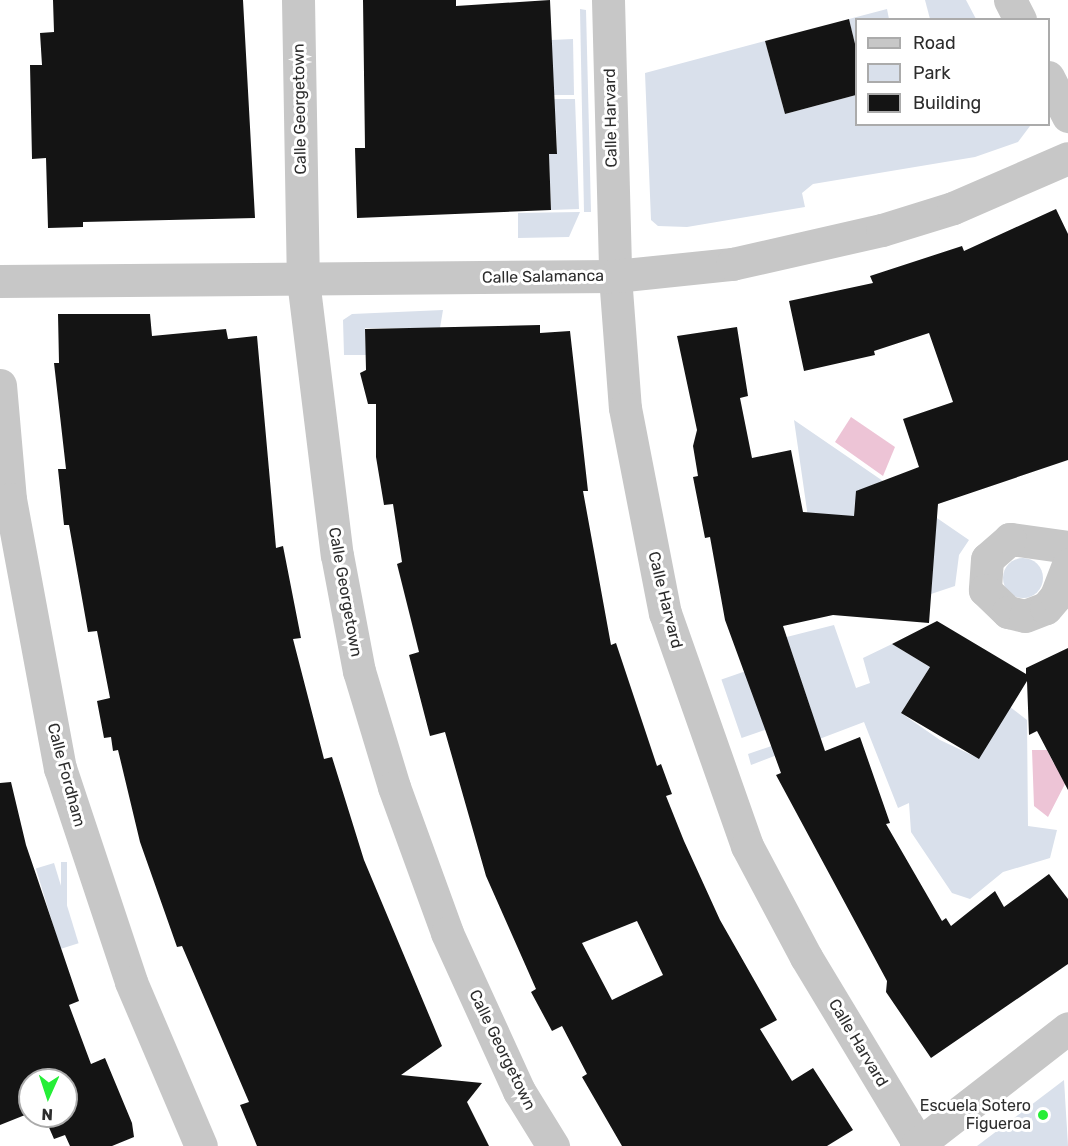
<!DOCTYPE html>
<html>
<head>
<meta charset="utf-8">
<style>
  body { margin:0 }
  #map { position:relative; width:1068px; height:1146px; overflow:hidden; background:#fff; font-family:Rubik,sans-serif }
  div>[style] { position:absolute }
  .green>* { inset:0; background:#d9e0eb; transform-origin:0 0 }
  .round { border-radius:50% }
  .water>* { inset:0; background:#edc4d6 }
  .building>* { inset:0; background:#141414 }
  .minor>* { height:33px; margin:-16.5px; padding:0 16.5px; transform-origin:16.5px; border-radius:16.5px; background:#c7c7c7 }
  .dots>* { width:16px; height:16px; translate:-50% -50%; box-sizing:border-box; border:3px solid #fff; border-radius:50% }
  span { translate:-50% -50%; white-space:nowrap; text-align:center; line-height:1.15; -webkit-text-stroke:6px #fff; paint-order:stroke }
  .street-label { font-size:16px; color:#2d2d2d }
  .poi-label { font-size:16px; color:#2d2d2d }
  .right { translate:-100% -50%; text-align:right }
  .legend { position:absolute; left:855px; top:18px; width:195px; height:108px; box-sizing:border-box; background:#fff; border:2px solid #ababab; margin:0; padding:8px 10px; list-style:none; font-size:18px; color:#2d2d2d }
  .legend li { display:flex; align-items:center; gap:12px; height:30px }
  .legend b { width:30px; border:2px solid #ababab }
  .north { position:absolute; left:18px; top:1068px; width:60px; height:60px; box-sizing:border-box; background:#fff; border:2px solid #ababab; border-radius:50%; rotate:183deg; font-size:16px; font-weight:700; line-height:24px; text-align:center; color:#2d2d2d }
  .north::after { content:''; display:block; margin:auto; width:21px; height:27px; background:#25ee37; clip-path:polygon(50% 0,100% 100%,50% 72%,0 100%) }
</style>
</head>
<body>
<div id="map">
  <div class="green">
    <i style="clip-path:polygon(925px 0,966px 0,976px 19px,930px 19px)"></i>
    <i style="clip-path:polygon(580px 9px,586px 10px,591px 212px,584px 212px)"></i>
    <i style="clip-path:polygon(887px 9px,889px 19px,856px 20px,856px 48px,849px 19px)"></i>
    <i style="clip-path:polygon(573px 39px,574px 95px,547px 95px,551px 40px)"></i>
    <i style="clip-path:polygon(765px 41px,785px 114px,856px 95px,856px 124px,1030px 126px,1018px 142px,975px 157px,813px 184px,802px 193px,805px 207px,687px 227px,658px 226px,651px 220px,645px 73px)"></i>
    <i style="clip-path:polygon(514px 99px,575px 99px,579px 209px,551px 210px,549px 154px,557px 154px,556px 120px,457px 122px)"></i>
    <i style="clip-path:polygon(580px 212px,569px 237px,518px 238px,518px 213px)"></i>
    <i style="clip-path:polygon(443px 310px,440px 328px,365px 328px,366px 355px,344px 355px,343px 320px,352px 314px)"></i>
    <i style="clip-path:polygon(794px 420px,969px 540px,959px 555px,955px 586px,931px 594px,855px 501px,854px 516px,814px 559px)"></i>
    <i class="round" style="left:1003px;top:558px;width:40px;height:40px"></i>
    <i style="clip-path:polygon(834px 625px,856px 688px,870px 683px,863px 658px,892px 644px,930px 667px,901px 713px,940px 740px,978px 758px,1010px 707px,1027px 720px,1028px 826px,1057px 830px,1050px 858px,1003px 872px,970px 899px,952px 893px,911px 832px,909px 803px,898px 808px,864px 722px,751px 765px,748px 754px,807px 734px,812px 713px,791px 650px,748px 665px,743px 648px)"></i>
    <i style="left:746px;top:671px;width:62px;height:26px;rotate:71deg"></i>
    <i style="left:61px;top:862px;width:6px;height:81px"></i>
    <i style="left:54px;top:863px;width:84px;height:19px;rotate:73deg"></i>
    <i style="clip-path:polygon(1064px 1080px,1068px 1146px,977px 1146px)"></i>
  </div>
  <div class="water">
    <i style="clip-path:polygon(851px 417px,895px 447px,883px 476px,835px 442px)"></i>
    <i style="clip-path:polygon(1032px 750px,1047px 750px,1054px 764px,1065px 760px,1066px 782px,1048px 817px,1034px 806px)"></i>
  </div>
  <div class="building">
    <i style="clip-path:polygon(53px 0,243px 0,255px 218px,83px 222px,83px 227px,48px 228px,46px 158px,32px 159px,30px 65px,42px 65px,40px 33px,54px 32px)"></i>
    <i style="clip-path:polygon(363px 0,456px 0,456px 6px,550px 0,557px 154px,549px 154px,551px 210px,357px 218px,355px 148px,365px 148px)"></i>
    <i style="clip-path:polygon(849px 19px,856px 48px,856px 95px,785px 114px,765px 41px)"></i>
    <i style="clip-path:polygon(1056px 209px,1068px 234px,1068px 460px,938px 504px,929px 623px,833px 615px,783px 626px,825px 751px,860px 737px,890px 823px,886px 824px,942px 921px,946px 918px,951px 926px,995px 891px,1004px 907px,1049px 874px,1068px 899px,1068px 964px,931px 1058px,886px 992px,887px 981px,776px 775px,781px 773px,725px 620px,710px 537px,705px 538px,693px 477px,698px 476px,693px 446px,697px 430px,677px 336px,737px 327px,748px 396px,740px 398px,752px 458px,791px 450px,803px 512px,854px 516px,856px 491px,919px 467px,903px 419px,953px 402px,929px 333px,874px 351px,875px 355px,804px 371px,789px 301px,873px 283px,870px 276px,962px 246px,964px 251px)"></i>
    <i style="clip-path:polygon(58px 314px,150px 314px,152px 336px,226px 329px,228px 339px,257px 336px,276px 548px,283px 546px,301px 638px,293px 639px,324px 759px,332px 757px,364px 860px,442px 1046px,401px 1075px,482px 1083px,467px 1102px,489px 1146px,257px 1146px,240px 1105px,249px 1102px,182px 946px,177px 947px,140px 842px,118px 750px,113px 751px,111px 737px,104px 738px,97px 701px,110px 698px,97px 631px,88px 632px,69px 525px,64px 525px,58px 469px,66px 469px,54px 363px,59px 363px)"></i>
    <i style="clip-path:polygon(evenodd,540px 325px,540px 333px,570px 331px,588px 491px,583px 491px,611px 645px,616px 643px,657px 766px,661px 764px,672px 794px,666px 796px,684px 841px,720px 920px,777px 1020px,760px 1029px,792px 1081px,813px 1068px,853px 1130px,827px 1146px,622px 1146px,582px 1077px,587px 1074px,562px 1026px,552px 1031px,531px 992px,536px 989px,486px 876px,445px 732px,430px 736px,409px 655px,419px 652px,397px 564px,402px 562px,393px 504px,384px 505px,376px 457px,376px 404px,368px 404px,360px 373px,366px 370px,365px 329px,540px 325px,637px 921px,663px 975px,612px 1000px,582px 943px,637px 921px)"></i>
    <i style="clip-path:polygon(937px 621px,1026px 674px,1026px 668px,1068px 648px,1068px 790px,1037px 731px,1029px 735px,1027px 681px,979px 759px,901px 713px,930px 667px,892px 644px)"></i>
    <i style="clip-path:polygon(11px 782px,26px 845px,79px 1001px,69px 1005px,91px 1064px,105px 1058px,132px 1123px,134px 1137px,112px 1146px,70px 1146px,65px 1135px,54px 1139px,44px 1116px,66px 1116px,66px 1080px,30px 1080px,30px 1113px,0 1125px,0 783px)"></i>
  </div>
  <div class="minor">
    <i style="left:298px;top:0;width:280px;rotate:89deg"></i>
    <i style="left:303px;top:280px;width:277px;rotate:83deg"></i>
    <i style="left:337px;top:555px;width:118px;rotate:79.3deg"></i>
    <i style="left:359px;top:671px;width:121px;rotate:73.2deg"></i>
    <i style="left:394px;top:787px;width:155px;rotate:70deg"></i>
    <i style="left:447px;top:933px;width:174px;rotate:65.5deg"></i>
    <i style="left:519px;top:1091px;width:65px;rotate:58.3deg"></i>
    <i style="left:608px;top:0;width:276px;rotate:88.5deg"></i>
    <i style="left:615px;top:276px;width:132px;rotate:85.7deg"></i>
    <i style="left:625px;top:408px;width:209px;rotate:79deg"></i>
    <i style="left:665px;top:613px;width:247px;rotate:70.6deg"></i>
    <i style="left:747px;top:846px;width:126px;rotate:62deg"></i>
    <i style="left:806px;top:957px;width:218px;rotate:58.9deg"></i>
    <i style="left:1010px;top:0;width:22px;rotate:63deg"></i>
    <i style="left:1048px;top:77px;width:44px;rotate:62.9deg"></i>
    <i style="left:0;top:281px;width:615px;rotate:-0.47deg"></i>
    <i style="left:615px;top:276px;width:118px;rotate:-5.9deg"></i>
    <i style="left:732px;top:264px;width:154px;rotate:-12.8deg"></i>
    <i style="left:882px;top:230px;width:74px;rotate:-17.2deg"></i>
    <i style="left:953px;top:208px;width:125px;rotate:-23.5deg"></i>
    <i style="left:0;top:385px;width:114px;rotate:85deg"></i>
    <i style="left:10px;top:499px;width:274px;rotate:79.5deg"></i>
    <i style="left:60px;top:768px;width:225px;rotate:71.6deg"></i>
    <i style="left:131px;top:982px;width:178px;rotate:66.9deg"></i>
    <i style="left:1068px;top:547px;width:59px;rotate:-172.1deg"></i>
    <i style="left:1010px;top:539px;width:30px;rotate:139deg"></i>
    <i style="left:987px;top:559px;width:31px;rotate:94deg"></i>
    <i style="left:985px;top:590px;width:32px;rotate:44deg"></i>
    <i style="left:1008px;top:612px;width:17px;rotate:13deg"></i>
    <i style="left:1025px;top:616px;width:22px;rotate:-21deg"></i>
    <i style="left:1046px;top:608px;width:16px;rotate:-50deg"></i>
    <i style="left:1056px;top:596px;width:34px;rotate:-69deg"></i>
    <i style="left:916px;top:1146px;width:192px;rotate:-37.8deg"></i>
  </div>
  <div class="dots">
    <i style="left:1043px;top:1115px;background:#25ee37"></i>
  </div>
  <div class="street-label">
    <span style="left:300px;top:109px;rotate:-91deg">Calle Georgetown</span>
    <span style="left:611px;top:118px;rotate:-91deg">Calle Harvard</span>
    <span style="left:543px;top:277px;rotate:-1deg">Calle Salamanca</span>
    <span style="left:345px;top:592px;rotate:80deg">Calle Georgetown</span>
    <span style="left:665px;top:600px;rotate:76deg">Calle Harvard</span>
    <span style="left:66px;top:775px;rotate:75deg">Calle Fordham</span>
    <span style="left:858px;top:1043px;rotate:59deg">Calle Harvard</span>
    <span style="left:502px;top:1050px;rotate:64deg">Calle Georgetown</span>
  </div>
  <div class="poi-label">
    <span class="right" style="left:1031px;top:1115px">Escuela Sotero<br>Figueroa</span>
  </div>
  <ul class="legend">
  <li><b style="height:8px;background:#c7c7c7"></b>Road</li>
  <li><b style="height:16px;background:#d9e0eb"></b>Park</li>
  <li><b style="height:16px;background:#141414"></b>Building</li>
  </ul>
  <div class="north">N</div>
</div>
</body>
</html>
